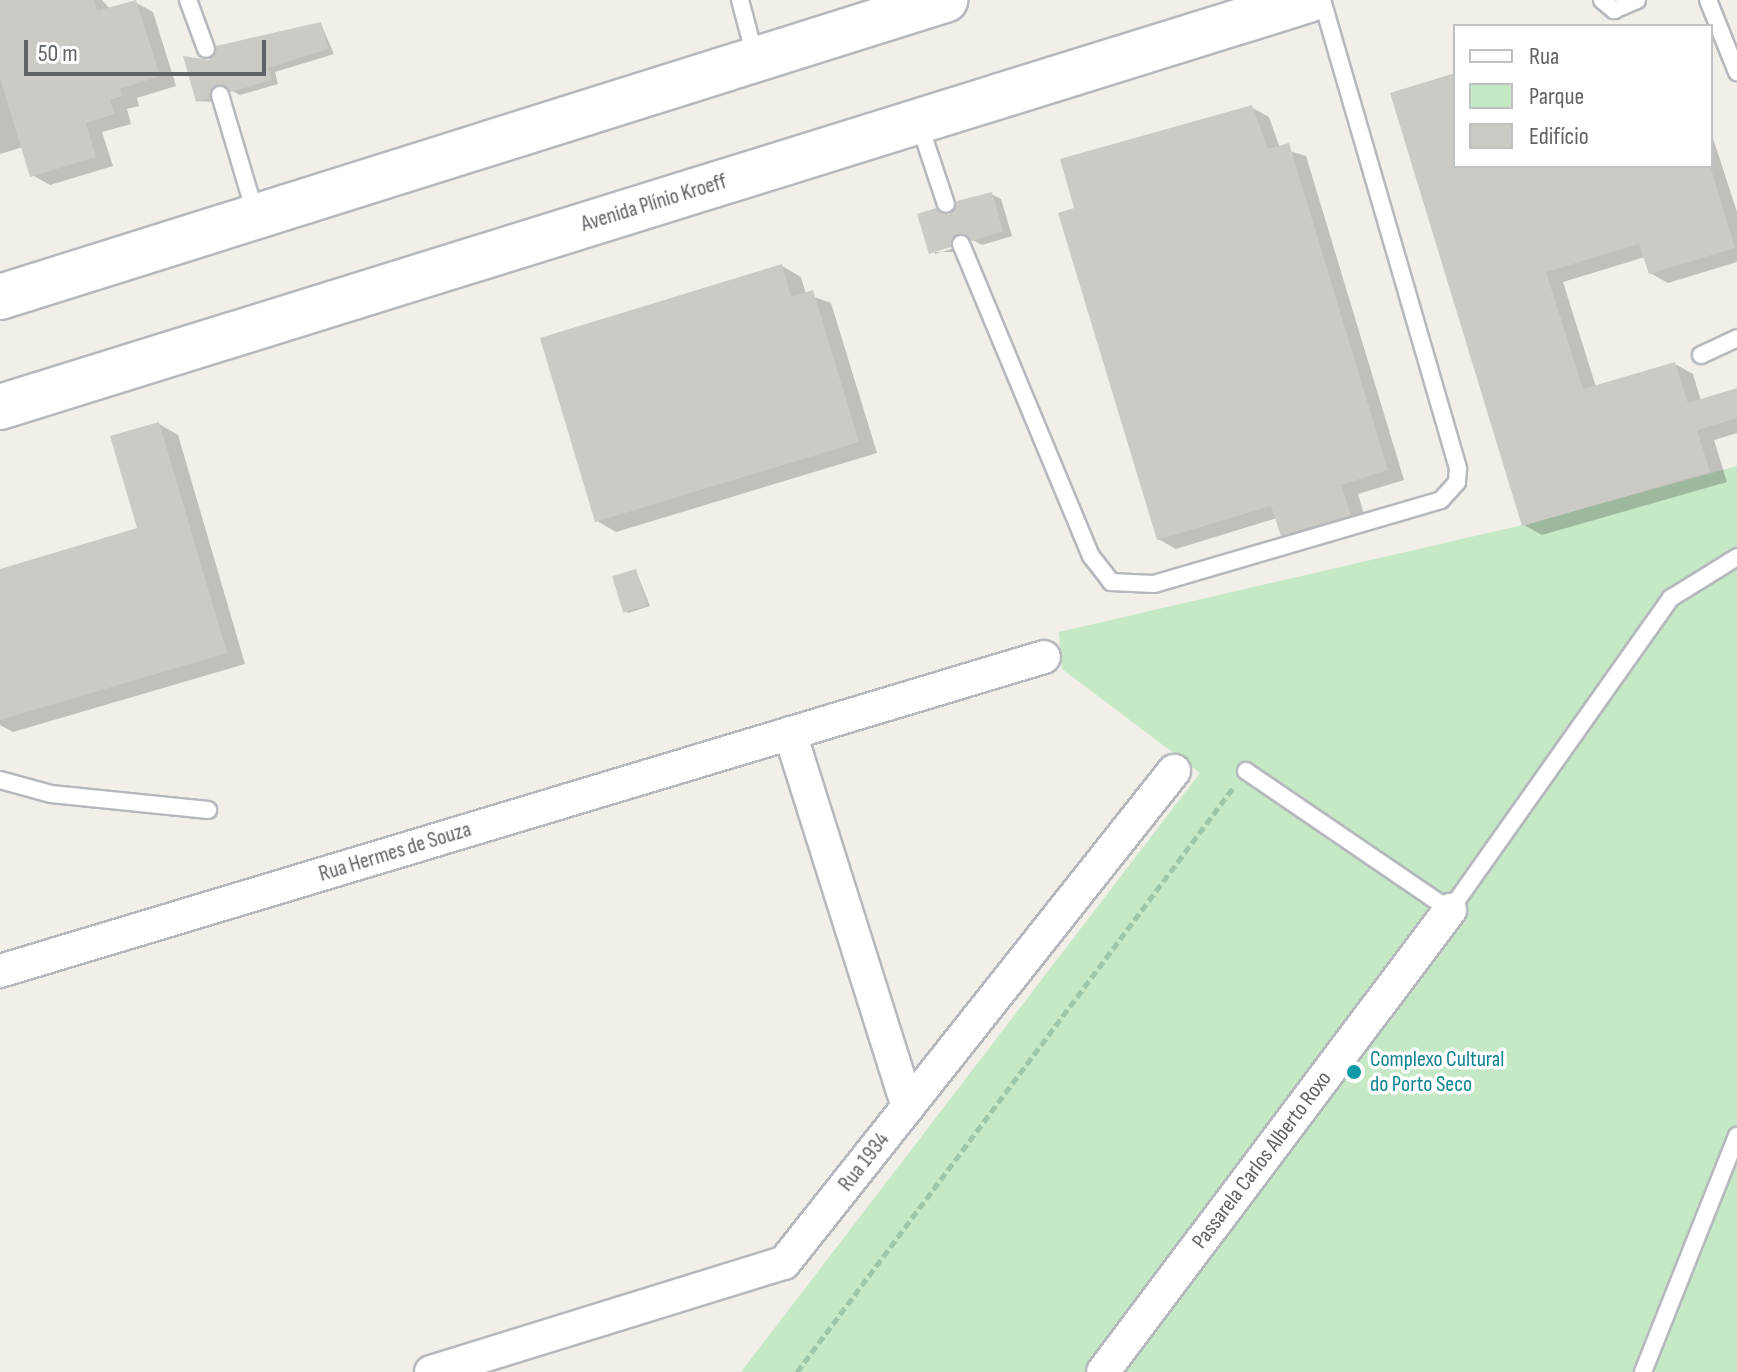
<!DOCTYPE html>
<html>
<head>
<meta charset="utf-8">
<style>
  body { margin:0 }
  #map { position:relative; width:1737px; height:1372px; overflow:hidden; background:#f1efe8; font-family:"Sofia Sans Condensed",sans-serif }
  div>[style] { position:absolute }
  .green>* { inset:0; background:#c5e8c5 }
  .shadow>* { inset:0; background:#0003 }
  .building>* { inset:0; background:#cccac5; transform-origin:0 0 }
  .path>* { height:5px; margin-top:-2.5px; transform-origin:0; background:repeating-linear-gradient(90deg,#9cc7a9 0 8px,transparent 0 12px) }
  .roads { filter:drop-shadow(2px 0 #b5b8bc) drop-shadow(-2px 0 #b5b8bc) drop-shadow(0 2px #b5b8bc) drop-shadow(0 -2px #b5b8bc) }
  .lane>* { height:16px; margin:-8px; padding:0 8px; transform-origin:8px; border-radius:8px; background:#fff }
  .street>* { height:32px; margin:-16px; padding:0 16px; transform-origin:16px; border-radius:16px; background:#fff }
  .secondary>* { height:44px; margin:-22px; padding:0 22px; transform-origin:22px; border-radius:22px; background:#fff }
  .dots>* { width:22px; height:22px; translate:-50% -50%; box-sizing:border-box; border:4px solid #fff; border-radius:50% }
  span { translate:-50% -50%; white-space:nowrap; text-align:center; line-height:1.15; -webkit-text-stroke:7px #fff; paint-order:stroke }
  .street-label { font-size:22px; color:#5f6368 }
  .culture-label { font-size:22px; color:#0d838f }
  .left { translate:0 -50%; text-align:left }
  .legend { position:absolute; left:1453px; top:24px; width:260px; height:144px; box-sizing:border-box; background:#fff; border:2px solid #bfc1c3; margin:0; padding:10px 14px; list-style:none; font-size:24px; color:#5f6368 }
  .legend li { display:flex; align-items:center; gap:16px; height:40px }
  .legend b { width:40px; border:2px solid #bfc1c3 }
  .scale { position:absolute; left:24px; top:40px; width:242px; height:36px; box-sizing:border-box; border:4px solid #5f6368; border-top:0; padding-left:10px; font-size:24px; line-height:28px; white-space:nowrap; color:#5f6368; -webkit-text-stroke:6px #fff; paint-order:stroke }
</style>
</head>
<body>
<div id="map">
  <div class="green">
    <i style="clip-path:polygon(1737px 466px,1737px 1372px,741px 1372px,1200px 773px,1062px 669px,1059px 632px,1527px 524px)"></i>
  </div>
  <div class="shadow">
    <i style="clip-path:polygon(0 0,102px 0,110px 9px,135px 2px,153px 12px,176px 86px,137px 98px,139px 106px,127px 109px,131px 124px,102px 132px,113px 166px,50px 185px,32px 175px,23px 147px,0 154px)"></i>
    <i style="clip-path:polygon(321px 24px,334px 54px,275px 72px,278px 84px,240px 95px,225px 87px,217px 102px,198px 101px,210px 62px)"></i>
    <i style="clip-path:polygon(1455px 75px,1455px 166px,1711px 166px,1711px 132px,1737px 212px,1737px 262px,1668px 283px,1650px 273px,1645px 257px,1563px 282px,1596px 387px,1675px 364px,1693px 374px,1701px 401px,1737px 390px,1737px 433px,1714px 440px,1727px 482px,1542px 535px,1524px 525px,1393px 94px)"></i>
    <i style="clip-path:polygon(1251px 107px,1269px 117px,1280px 148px,1306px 156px,1404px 480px,1358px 494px,1367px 524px,1300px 544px,1282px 534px,1277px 518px,1176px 549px,1158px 539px,1076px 209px)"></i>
    <i style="clip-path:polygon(evenodd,991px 194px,1001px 199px,1012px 236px,982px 245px,967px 237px,960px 252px,931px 252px,951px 217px,991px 194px,960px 242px,961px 246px,935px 254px,935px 250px,960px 242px)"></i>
    <i style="clip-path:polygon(782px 266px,801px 277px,806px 294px,831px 303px,877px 453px,616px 532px,597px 521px)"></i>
    <i style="clip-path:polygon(159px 424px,178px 435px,245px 664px,13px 732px,0 725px,0 571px,139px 530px)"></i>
    <i style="clip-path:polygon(636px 571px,650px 606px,628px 613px,624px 610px)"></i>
  </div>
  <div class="building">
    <i style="clip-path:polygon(0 0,94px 0,97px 11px,136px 0,160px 76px,120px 89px,122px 96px,110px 100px,115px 114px,86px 123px,96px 157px,30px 177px,0 78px)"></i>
    <i style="clip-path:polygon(321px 22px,328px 49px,268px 68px,271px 80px,231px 92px,216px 85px,210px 98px,196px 102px,183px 56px,209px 60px,216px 46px)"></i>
    <i style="clip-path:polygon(1455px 73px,1455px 166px,1710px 166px,1735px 248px,1649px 274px,1639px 244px,1546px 272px,1583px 389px,1675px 362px,1688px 403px,1737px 388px,1737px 418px,1697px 430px,1710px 472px,1522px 526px,1390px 93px)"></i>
    <i style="clip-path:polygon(1252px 105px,1268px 149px,1289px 143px,1388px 470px,1341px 485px,1351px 515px,1281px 536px,1271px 506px,1157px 540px,1058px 213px,1074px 208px,1060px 159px)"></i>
    <i style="clip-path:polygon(992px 192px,1003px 231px,972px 241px,958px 234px,951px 247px,929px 254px,917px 214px,936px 208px,949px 215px,957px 201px)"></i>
    <i style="clip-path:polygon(782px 264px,791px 297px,813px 290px,859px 442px,595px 522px,540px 338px)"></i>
    <i style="clip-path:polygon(159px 422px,227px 653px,0 720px,0 569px,137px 528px,110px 436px)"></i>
    <i style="left:636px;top:569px;width:38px;height:25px;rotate:73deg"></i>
  </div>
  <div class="path">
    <i style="left:797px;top:1372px;width:729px;rotate:-53.26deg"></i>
  </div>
  <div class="roads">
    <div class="lane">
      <i style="left:188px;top:0;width:52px;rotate:69.8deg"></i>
      <i style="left:740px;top:0;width:58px;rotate:75deg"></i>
      <i style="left:1602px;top:0;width:16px;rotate:40deg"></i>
      <i style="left:1614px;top:10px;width:25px;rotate:-23deg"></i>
      <i style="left:1708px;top:0;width:78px;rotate:68.1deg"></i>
      <i style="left:220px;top:95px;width:126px;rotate:73.4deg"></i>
      <i style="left:919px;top:123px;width:85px;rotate:71.6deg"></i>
      <i style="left:961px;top:244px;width:338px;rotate:67.4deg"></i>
      <i style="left:1091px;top:556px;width:33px;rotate:52deg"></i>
      <i style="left:1111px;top:582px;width:43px;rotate:2.7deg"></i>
      <i style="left:1154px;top:584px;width:299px;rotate:-16.3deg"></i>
      <i style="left:1441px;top:500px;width:24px;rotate:-48deg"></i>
      <i style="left:1457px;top:482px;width:14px;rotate:-86deg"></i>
      <i style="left:1458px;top:468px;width:487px;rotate:-106.2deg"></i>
      <i style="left:1701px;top:355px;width:40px;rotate:-25deg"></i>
      <i style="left:1246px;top:771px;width:247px;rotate:34.3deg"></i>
      <i style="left:1450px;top:910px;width:382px;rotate:-54.7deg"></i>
      <i style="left:1671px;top:598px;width:78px;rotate:-31.8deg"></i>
      <i style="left:0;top:780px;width:53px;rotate:15.4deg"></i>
      <i style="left:51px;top:794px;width:158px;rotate:5.8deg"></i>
      <i style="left:1643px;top:1372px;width:254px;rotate:-68.3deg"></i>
    </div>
    <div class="street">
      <i style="left:790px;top:733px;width:392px;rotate:72.5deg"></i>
      <i style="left:0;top:971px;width:1090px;rotate:-16.74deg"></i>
      <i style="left:431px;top:1372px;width:369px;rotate:-17.2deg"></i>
      <i style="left:784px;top:1263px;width:628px;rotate:-51.6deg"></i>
      <i style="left:1103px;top:1372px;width:578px;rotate:-53.09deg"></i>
    </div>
    <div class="secondary">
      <i style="left:0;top:297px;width:991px;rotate:-17.45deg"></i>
      <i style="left:0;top:407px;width:1370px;rotate:-17.28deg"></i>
    </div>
  </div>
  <div class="dots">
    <i style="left:1354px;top:1072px;background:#0f9aa8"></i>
  </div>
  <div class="street-label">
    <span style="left:654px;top:203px;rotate:-17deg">Avenida Plínio Kroeff</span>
    <span style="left:395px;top:852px;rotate:-17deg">Rua Hermes de Souza</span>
    <span style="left:1262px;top:1160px;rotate:-53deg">Passarela Carlos Alberto Roxo</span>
    <span style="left:864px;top:1162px;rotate:-52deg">Rua 1934</span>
  </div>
  <div class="culture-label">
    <span class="left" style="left:1370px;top:1072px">Complexo Cultural<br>do Porto Seco</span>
  </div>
  <ul class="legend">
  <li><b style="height:10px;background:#fff"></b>Rua</li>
  <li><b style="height:22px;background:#c5e8c5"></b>Parque</li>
  <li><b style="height:22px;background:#cccac5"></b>Edifício</li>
  </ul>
  <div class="scale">50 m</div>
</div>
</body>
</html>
